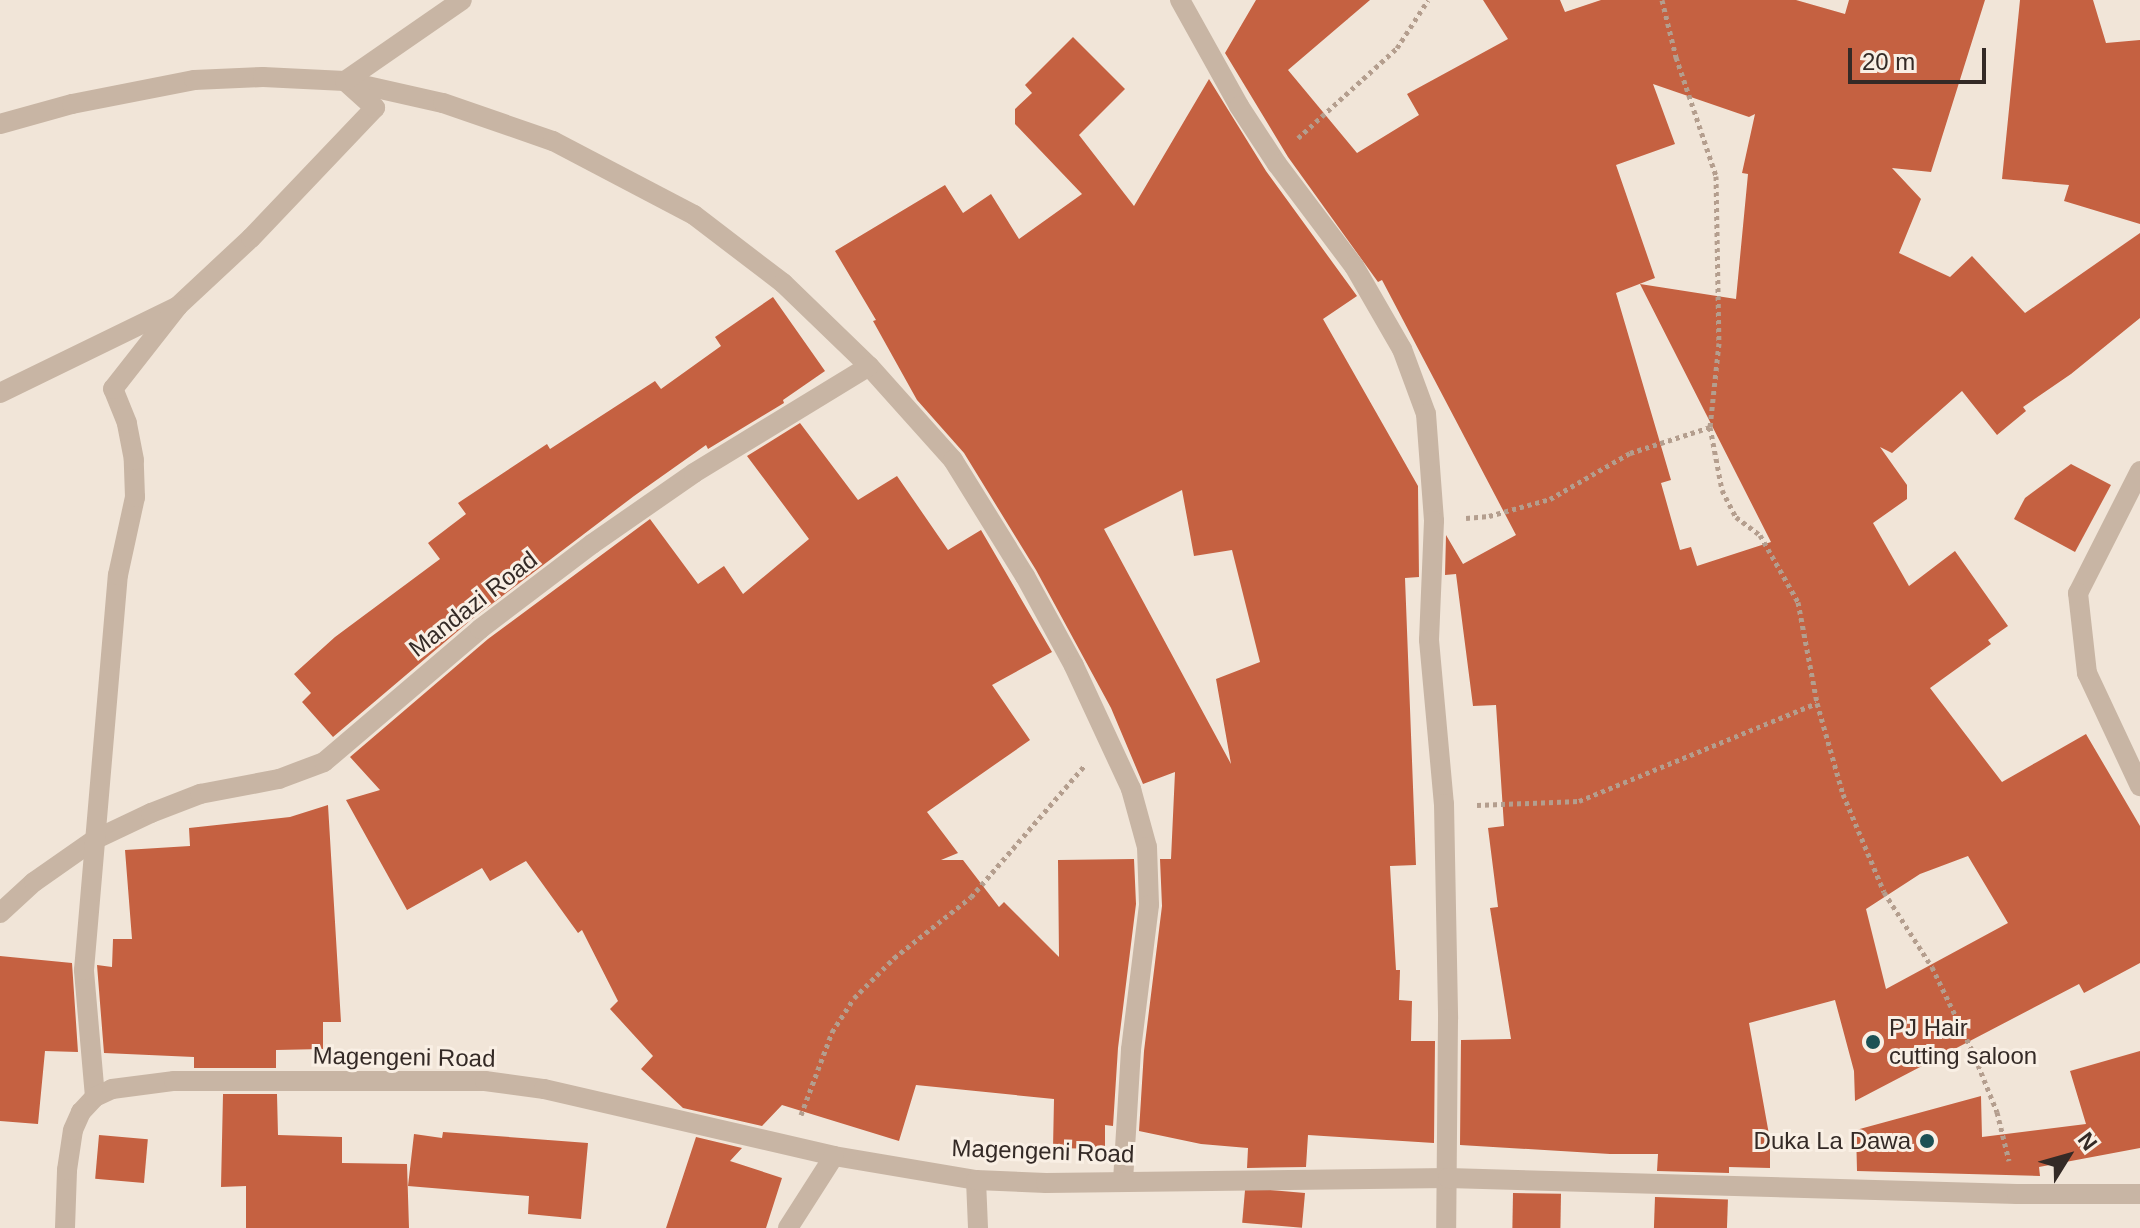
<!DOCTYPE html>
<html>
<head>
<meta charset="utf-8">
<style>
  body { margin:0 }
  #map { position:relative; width:2140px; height:1228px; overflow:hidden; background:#f1e5d8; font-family:Helvetica,sans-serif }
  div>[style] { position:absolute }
  .building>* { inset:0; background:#c56141; transform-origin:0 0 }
  .path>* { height:5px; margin-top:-2.5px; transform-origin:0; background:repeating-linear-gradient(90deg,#b49e8e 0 4px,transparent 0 8px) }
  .service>* { height:20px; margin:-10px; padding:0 10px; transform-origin:10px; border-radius:10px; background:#c8b5a4 }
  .minor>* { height:20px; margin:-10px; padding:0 10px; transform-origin:10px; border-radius:10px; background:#c8b5a4 }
  .dots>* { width:22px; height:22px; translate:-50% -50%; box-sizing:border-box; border:4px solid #f9efe4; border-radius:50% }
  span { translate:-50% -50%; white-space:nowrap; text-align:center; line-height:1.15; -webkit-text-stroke:6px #f9efe4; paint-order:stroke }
  .street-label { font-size:24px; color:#342a26 }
  .poi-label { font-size:24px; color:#342a26 }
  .left { translate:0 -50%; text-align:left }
  .right { translate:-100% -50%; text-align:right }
  .north { position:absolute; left:2028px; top:1116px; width:80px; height:80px; -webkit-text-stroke:6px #f9efe4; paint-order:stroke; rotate:53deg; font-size:22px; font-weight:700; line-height:32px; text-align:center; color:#342a26 }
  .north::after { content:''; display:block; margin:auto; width:28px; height:36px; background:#342a26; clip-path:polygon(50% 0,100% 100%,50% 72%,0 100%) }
  .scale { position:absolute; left:1848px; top:48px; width:138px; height:36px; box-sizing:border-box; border:4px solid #342a26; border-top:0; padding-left:10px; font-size:24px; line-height:28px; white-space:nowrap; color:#342a26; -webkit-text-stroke:6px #f9efe4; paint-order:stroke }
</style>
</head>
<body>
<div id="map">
  <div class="building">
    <i style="clip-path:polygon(evenodd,1256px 0,1370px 0,1288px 70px,1357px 153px,1419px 115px,1407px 94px,1508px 39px,1483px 0,1560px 0,1565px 12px,1601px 0,1796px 0,1845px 14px,1849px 0,1985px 0,1931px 172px,1892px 168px,1921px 199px,1899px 253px,1950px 277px,1972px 256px,2025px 313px,2140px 233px,2140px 318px,2071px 374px,2023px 407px,2026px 411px,1997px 435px,1962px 391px,1892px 453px,1880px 447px,1907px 485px,1907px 499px,1873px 523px,1909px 586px,1955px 551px,2008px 626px,1988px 640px,1991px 644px,1930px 688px,2002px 782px,2086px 734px,2140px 826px,2140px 963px,2084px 993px,2079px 984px,1855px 1101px,1854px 1071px,1835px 1000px,1749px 1023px,1770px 1140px,1770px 1168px,1729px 1167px,1729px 1173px,1657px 1171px,1658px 1154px,1610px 1154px,1460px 1145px,1461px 1040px,1511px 1039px,1490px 908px,1498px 907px,1488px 828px,1504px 826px,1496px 705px,1473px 706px,1456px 574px,1445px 575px,1446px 535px,1463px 564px,1516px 535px,1382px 280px,1378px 282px,1288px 157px,1225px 53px,1256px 0,1653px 84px,1749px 117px,1755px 114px,1742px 173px,1748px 174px,1736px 299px,1640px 284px,1771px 542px,1697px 566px,1691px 547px,1680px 550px,1661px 483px,1671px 480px,1616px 293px,1655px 278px,1616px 165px,1675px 144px,1653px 84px,1256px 0,1968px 856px,2008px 923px,1886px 989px,1866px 909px,1920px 874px,1968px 856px)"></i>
    <i style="clip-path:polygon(2020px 0,2093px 0,2106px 43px,2140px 40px,2140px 224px,2064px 201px,2069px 185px,2002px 179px)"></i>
    <i style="clip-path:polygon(evenodd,1073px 37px,1125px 89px,1079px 135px,1134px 206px,1209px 79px,1266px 171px,1357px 296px,1323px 319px,1418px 486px,1419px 577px,1405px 578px,1416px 865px,1390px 866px,1396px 970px,1400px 970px,1399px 1000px,1412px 1001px,1411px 1041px,1435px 1041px,1434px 1143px,1308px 1135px,1306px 1167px,1247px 1168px,1248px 1148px,1201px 1144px,1139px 1131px,1144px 1051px,1162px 906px,1160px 859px,1171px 859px,1175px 772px,1143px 784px,1111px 708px,1036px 570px,964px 453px,917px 400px,873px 321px,876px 320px,835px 251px,945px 185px,963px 213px,991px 194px,1019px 239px,1082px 194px,1015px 124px,1015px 109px,1032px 93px,1025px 85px,1073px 37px,1182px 490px,1194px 556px,1232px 550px,1260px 662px,1216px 679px,1231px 764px,1104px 529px,1182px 490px)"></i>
    <i style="clip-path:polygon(773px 297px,825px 371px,783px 400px,784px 403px,708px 449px,706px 445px,634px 496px,472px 619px,333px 737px,302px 702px,311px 693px,294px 674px,335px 637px,440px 559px,428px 543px,466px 514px,458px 503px,547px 444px,550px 449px,655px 381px,661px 389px,721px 346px,715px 337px)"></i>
    <i style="clip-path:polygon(800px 423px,858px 500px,897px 476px,948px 550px,981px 530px,1052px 652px,992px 685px,1030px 740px,927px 812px,958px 853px,941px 860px,963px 860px,999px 907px,1004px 902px,1059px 957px,1058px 860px,1134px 859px,1136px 904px,1118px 1048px,1113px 1126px,1105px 1125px,1105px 1149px,1053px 1148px,1054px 1099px,916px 1085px,899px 1141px,782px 1105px,762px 1126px,683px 1108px,641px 1069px,653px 1056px,610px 1009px,618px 1001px,582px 930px,578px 933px,526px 861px,490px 881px,482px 868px,407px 910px,346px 800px,380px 790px,350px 757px,488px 639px,650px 519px,698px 584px,724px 566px,743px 594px,809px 539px,747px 456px)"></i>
    <i style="clip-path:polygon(2071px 464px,2111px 485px,2075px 552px,2014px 519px,2025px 498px)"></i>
    <i style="clip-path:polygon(328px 805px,341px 1022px,323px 1022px,323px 1049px,276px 1050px,276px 1068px,194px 1068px,194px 1057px,104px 1053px,97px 965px,112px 967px,113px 939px,132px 939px,125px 850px,190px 846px,189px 828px,290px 817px)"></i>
    <i style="clip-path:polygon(0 956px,72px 963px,78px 1052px,45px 1051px,38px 1124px,0 1121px)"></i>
    <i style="clip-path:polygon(2140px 1051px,2140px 1148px,2039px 1167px,2040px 1176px,1857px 1171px,1856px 1130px,1981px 1096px,1982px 1137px,2086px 1124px,2070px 1071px)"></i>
    <i style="clip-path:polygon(223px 1094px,277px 1094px,278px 1135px,342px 1137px,342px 1163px,407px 1164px,409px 1228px,246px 1228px,246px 1186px,221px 1187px)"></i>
    <i style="clip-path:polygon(443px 1132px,588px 1143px,581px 1219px,528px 1214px,529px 1196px,408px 1186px,414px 1134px,442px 1138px)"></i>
    <i style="left:99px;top:1135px;width:49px;height:44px;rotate:5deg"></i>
    <i style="clip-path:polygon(696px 1137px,742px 1148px,730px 1161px,782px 1178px,766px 1228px,666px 1228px)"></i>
    <i style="left:1305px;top:1193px;width:35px;height:60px;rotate:95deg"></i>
    <i style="left:1513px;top:1193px;width:48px;height:35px;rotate:1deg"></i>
    <i style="left:1655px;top:1197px;width:73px;height:31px;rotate:2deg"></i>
  </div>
  <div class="path">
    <i style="left:1662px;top:0;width:59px;rotate:76.2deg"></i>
    <i style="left:1676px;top:57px;width:126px;rotate:71.4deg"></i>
    <i style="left:1716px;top:176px;width:167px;rotate:89deg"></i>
    <i style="left:1719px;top:343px;width:84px;rotate:96.1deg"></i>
    <i style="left:1710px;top:427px;width:64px;rotate:79.2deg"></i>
    <i style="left:1722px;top:490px;width:30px;rotate:63deg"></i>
    <i style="left:1736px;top:517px;width:30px;rotate:37deg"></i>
    <i style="left:1760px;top:535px;width:77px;rotate:60.4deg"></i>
    <i style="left:1798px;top:602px;width:103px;rotate:79.3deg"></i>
    <i style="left:1817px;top:703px;width:95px;rotate:74.1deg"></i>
    <i style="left:1843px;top:794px;width:106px;rotate:67.3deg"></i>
    <i style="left:1884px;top:892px;width:89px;rotate:57.4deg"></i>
    <i style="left:1932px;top:967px;width:92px;rotate:64.3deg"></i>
    <i style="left:1972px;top:1050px;width:67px;rotate:68deg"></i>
    <i style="left:1997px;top:1112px;width:50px;rotate:76.2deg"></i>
    <i style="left:1298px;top:138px;width:134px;rotate:-42.3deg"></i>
    <i style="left:1397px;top:48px;width:57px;rotate:-57.1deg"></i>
    <i style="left:1466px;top:518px;width:23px;rotate:-5deg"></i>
    <i style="left:1489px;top:516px;width:63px;rotate:-15.6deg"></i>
    <i style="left:1550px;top:499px;width:92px;rotate:-29.9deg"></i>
    <i style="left:1630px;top:453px;width:84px;rotate:-18deg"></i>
    <i style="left:1477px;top:805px;width:102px;rotate:-2.2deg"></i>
    <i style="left:1579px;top:801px;width:257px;rotate:-22.4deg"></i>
    <i style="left:801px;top:1115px;width:89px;rotate:-69.5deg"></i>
    <i style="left:832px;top:1032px;width:40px;rotate:-57.1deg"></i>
    <i style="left:854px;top:998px;width:57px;rotate:-45deg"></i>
    <i style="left:894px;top:958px;width:98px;rotate:-38.4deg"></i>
    <i style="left:971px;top:897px;width:174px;rotate:-49.2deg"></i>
  </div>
  <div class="service">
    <i style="left:0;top:124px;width:75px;rotate:-15.5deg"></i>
    <i style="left:72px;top:104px;width:124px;rotate:-11.1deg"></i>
    <i style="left:194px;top:80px;width:69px;rotate:-2.5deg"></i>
    <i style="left:263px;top:77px;width:82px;rotate:2.8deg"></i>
  </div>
  <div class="minor">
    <i style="left:1180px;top:0;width:121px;rotate:60.9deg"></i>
    <i style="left:1239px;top:106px;width:69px;rotate:56.8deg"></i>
    <i style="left:1277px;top:164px;width:128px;rotate:53deg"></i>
    <i style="left:1354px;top:266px;width:96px;rotate:60deg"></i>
    <i style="left:1402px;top:349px;width:69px;rotate:69.7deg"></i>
    <i style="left:1426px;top:414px;width:107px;rotate:85.7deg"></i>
    <i style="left:1434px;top:521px;width:119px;rotate:92.4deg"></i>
    <i style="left:1429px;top:640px;width:165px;rotate:84.8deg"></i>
    <i style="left:1444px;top:804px;width:215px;rotate:88.9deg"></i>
    <i style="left:1448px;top:1019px;width:209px;rotate:90.5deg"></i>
    <i style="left:345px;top:81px;width:100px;rotate:12.7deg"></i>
    <i style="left:443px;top:103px;width:116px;rotate:19.1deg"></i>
    <i style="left:553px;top:141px;width:159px;rotate:27.7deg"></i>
    <i style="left:694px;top:215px;width:112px;rotate:37.4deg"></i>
    <i style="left:783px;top:283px;width:120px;rotate:44deg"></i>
    <i style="left:869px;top:366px;width:126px;rotate:48.2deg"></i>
    <i style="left:953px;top:460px;width:137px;rotate:58.2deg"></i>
    <i style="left:1025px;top:576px;width:102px;rotate:61.4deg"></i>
    <i style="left:1074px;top:666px;width:136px;rotate:65.1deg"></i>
    <i style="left:1131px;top:789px;width:60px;rotate:74.6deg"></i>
    <i style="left:1147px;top:847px;width:58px;rotate:88deg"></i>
    <i style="left:1149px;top:905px;width:146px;rotate:97.1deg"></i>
    <i style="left:1131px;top:1050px;width:131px;rotate:93.5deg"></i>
    <i style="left:0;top:393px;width:198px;rotate:-26deg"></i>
    <i style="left:178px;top:306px;width:100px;rotate:-43deg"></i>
    <i style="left:251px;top:238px;width:180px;rotate:-46.4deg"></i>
    <i style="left:375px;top:108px;width:40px;rotate:-138deg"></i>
    <i style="left:345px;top:81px;width:142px;rotate:-34.7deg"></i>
    <i style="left:2140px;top:471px;width:137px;rotate:116.9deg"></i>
    <i style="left:2078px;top:593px;width:81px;rotate:83.6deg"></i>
    <i style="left:2087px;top:673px;width:125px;rotate:64.9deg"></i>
    <i style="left:0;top:913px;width:46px;rotate:-42.4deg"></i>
    <i style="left:34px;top:882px;width:73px;rotate:-35deg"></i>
    <i style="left:94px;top:840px;width:63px;rotate:-25.3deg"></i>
    <i style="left:151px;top:813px;width:53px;rotate:-21.2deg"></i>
    <i style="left:200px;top:794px;width:80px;rotate:-10.8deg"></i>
    <i style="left:279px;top:779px;width:48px;rotate:-20.7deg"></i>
    <i style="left:324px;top:762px;width:205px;rotate:-40.4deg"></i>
    <i style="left:480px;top:629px;width:141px;rotate:-37.2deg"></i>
    <i style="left:592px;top:544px;width:124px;rotate:-34.8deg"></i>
    <i style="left:694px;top:473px;width:205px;rotate:-31.4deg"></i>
    <i style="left:95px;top:1097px;width:127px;rotate:-95deg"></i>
    <i style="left:84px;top:970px;width:396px;rotate:-85.1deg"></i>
    <i style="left:118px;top:575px;width:80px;rotate:-77.7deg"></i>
    <i style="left:135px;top:497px;width:37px;rotate:-92deg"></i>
    <i style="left:134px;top:460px;width:38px;rotate:-101deg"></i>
    <i style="left:127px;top:423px;width:37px;rotate:-112deg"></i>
    <i style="left:113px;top:389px;width:105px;rotate:-51.9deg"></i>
    <i style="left:976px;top:1180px;width:48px;rotate:87.6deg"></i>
    <i style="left:65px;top:1228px;width:58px;rotate:-88deg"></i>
    <i style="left:67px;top:1170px;width:40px;rotate:-81.5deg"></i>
    <i style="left:73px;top:1130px;width:20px;rotate:-66deg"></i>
    <i style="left:81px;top:1112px;width:21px;rotate:-47deg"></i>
    <i style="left:95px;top:1097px;width:19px;rotate:-25deg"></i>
    <i style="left:112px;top:1089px;width:63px;rotate:-7.4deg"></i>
    <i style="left:174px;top:1081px;width:311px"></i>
    <i style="left:485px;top:1081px;width:60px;rotate:7.7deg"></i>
    <i style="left:544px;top:1089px;width:298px;rotate:13deg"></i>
    <i style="left:834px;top:1156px;width:144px;rotate:9.6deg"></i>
    <i style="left:976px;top:1180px;width:70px;rotate:2.5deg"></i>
    <i style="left:1046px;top:1183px;width:402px;rotate:-0.7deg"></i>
    <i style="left:1448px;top:1178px;width:569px;rotate:1.61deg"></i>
    <i style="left:2017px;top:1194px;width:123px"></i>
    <i style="left:788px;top:1228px;width:85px;rotate:-57.4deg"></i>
  </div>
  <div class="dots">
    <i style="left:1873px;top:1042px;background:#1c5155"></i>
    <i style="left:1927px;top:1141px;background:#1c5155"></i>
  </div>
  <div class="street-label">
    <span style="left:473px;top:604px;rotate:-38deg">Mandazi Road</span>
    <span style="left:404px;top:1057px;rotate:1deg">Magengeni Road</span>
    <span style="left:1043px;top:1151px;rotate:2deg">Magengeni Road</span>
  </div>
  <div class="poi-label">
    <span class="left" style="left:1889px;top:1042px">PJ Hair<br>cutting saloon</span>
    <span class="right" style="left:1911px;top:1141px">Duka La Dawa</span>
  </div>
  <div class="north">N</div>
  <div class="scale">20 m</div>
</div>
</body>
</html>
